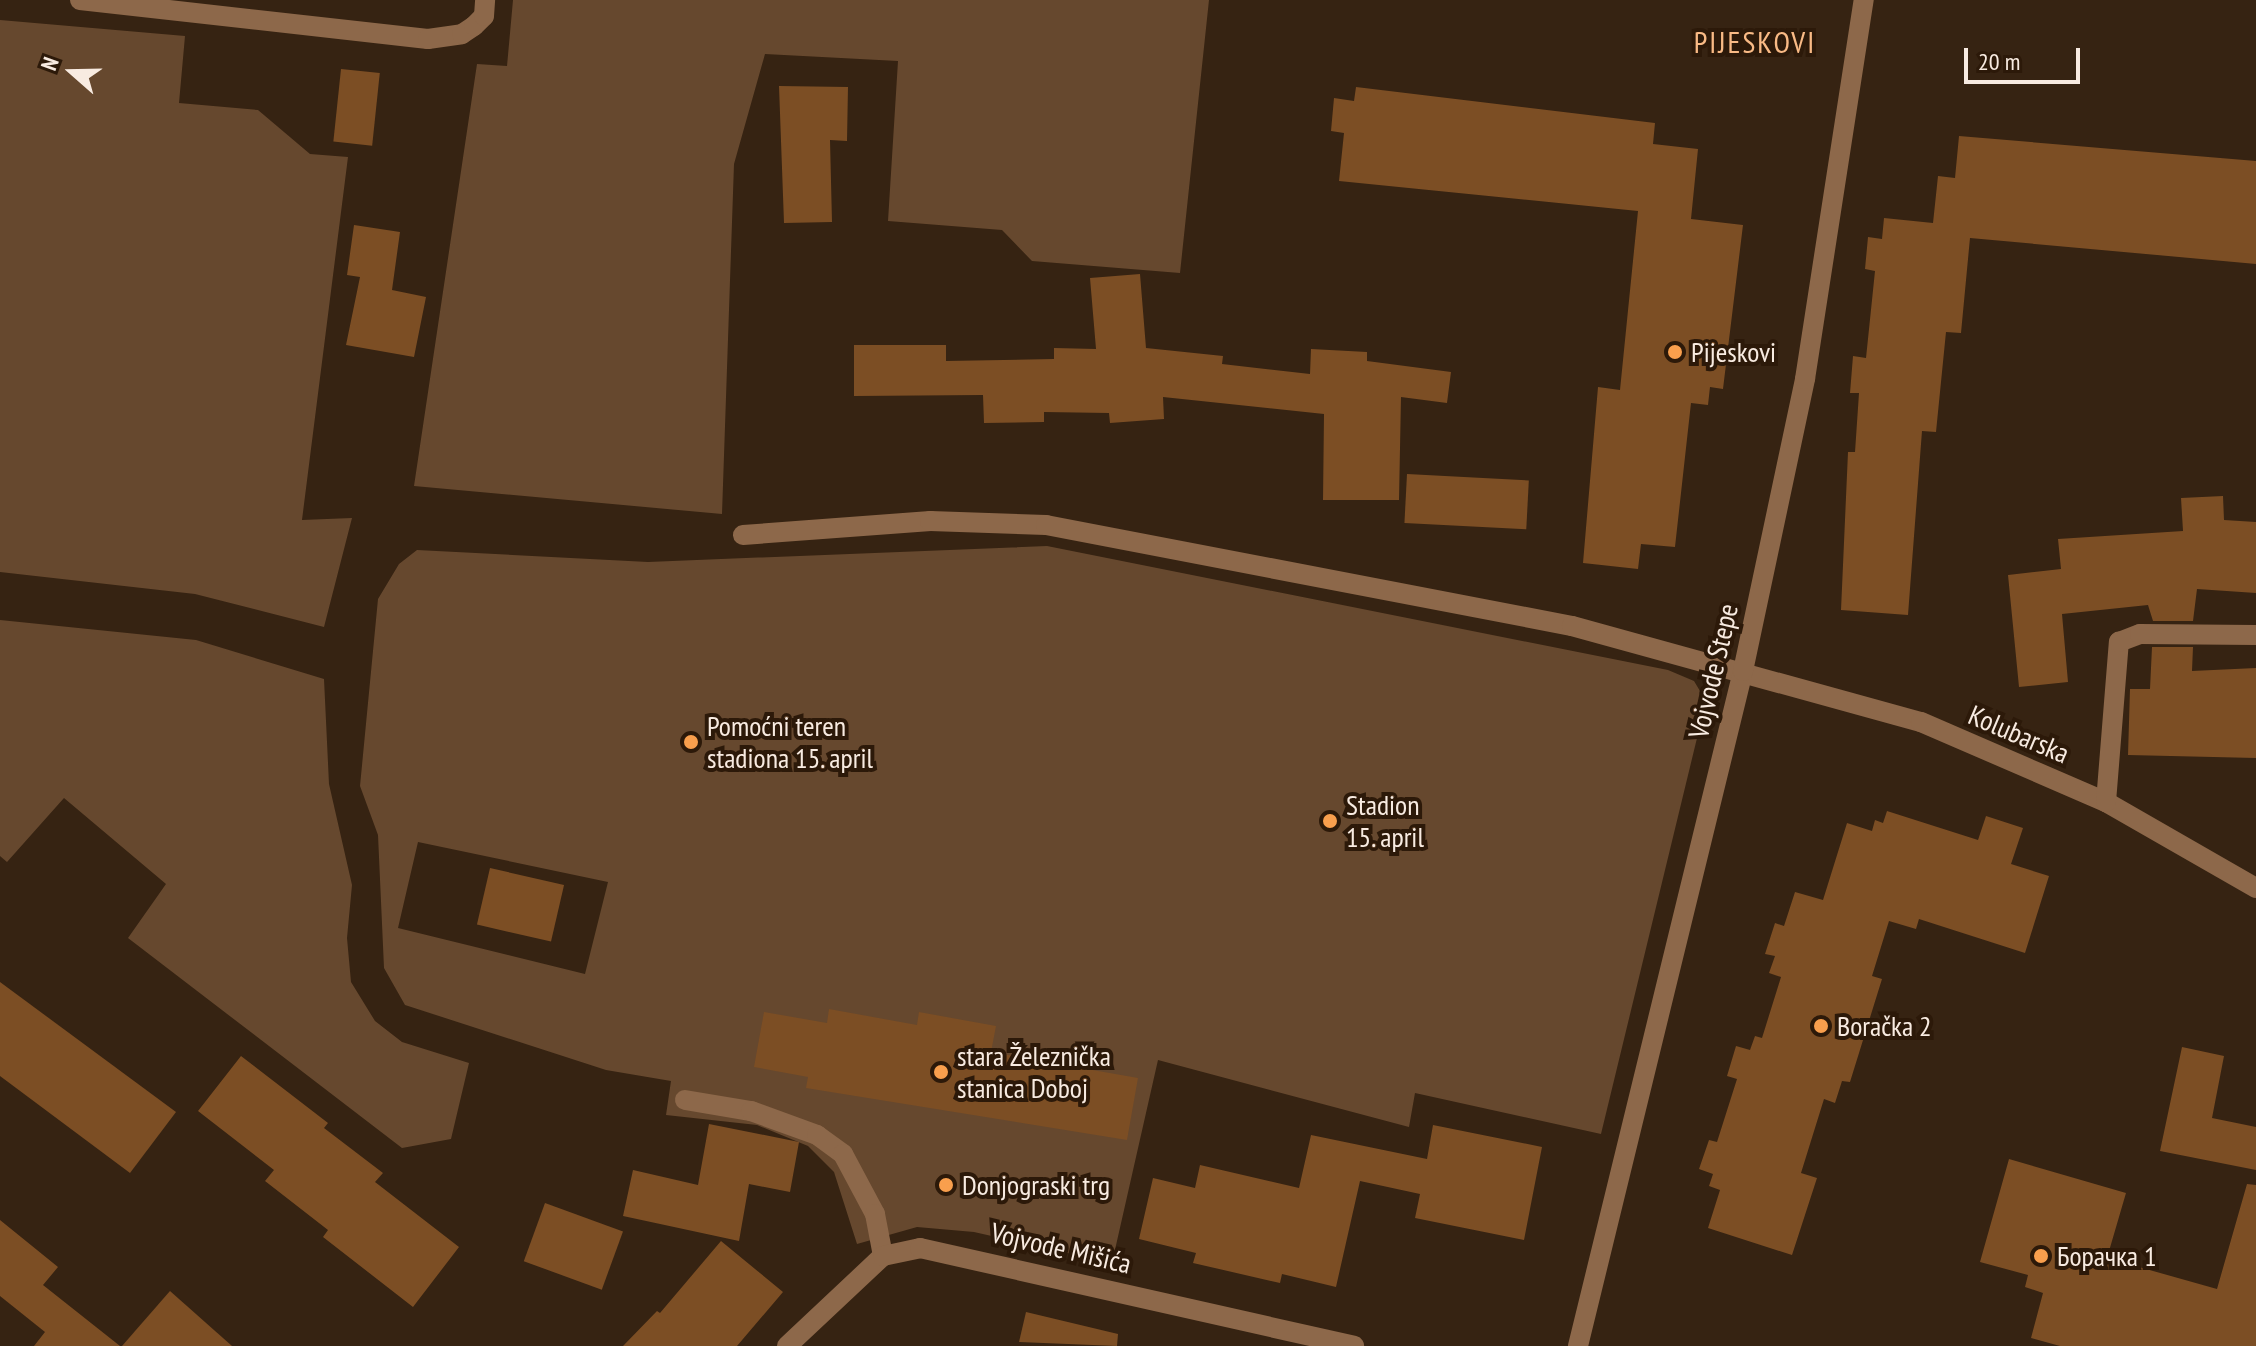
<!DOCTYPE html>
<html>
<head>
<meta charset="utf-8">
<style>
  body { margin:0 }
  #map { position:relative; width:2256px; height:1346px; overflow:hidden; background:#362312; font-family:"PT Sans Narrow",sans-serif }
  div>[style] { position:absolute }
  .green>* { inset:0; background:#66482e }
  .building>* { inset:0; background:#7c4e24; transform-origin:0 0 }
  .minor>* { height:20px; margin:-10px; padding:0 10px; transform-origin:10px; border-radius:10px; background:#8d684a }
  .dots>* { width:22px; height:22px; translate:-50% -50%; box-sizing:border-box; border:4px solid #2c1909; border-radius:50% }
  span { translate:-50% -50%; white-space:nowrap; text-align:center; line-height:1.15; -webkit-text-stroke:8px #2c1909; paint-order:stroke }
  .poi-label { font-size:28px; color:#f8ebe1 }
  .left { translate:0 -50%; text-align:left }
  .street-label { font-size:28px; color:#f8ebe1 }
  .neighbourhood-label { font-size:30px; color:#f9ba85; letter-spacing:2px }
  .north { position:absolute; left:32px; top:32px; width:80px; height:80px; -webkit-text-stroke:6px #2c1909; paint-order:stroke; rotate:290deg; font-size:22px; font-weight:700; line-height:32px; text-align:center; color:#f8ebe1 }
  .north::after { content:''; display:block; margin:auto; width:28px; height:36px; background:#f8ebe1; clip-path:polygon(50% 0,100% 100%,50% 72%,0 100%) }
  .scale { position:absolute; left:1964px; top:48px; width:116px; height:36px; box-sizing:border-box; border:4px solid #f8ebe1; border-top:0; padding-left:10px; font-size:24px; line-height:28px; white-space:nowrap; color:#f8ebe1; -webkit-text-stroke:6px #2c1909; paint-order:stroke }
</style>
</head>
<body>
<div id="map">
  <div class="green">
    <i style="clip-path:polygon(513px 0,1209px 0,1180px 273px,1032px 261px,1002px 230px,888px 221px,898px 61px,765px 54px,734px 164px,722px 514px,414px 486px,477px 64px,507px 66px)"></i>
    <i style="clip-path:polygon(0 20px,185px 36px,179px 103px,258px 110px,310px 154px,348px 157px,302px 520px,352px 518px,324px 627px,195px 594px,0 572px)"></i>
    <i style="clip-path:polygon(evenodd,1047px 546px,1668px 670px,1694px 681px,1706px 701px,1601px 1134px,1415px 1093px,1409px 1127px,1158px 1060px,1112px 1263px,974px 1232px,917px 1227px,857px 1244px,834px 1172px,808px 1146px,757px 1125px,666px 1115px,671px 1081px,606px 1070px,405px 1005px,384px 968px,378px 835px,360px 786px,378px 599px,399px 564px,417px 550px,648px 562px,1047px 546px,418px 842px,608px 882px,585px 974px,398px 928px,418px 842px)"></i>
    <i style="clip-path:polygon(0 620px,196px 640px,324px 679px,329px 784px,352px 885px,347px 938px,351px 982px,375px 1021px,402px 1042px,469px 1063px,451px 1139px,402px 1148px,128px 938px,166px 884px,64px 798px,7px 862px,0 856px)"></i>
  </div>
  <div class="building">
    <i style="left:341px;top:69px;width:39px;height:73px;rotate:6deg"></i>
    <i style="clip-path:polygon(779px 86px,848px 87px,847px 141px,830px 140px,832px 222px,784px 223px)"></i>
    <i style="clip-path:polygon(1356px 87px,1655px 123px,1653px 144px,1698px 149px,1691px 219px,1743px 225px,1723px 389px,1710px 387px,1708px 405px,1691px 403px,1675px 547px,1641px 544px,1638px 569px,1583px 563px,1598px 387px,1620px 390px,1638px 211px,1339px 181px,1344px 133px,1331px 131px,1334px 98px,1354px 101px)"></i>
    <i style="clip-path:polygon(1959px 136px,2256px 161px,2256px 264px,1970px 238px,1961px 333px,1946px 332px,1936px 432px,1922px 431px,1908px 615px,1841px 610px,1848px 452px,1855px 452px,1859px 393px,1850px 393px,1853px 356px,1866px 358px,1875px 271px,1865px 269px,1868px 237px,1882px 239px,1884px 218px,1933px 223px,1938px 176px,1955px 178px)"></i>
    <i style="clip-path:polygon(354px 225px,400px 232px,392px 290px,426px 297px,414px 357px,346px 345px,360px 277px,347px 275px)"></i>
    <i style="clip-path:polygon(1140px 274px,1146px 348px,1223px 356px,1222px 364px,1310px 374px,1311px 349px,1367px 352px,1367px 361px,1451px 372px,1447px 403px,1401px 397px,1399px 500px,1323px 500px,1324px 414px,1163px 397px,1164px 419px,1110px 423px,1109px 413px,1044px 412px,1044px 422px,984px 423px,983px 395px,854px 396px,854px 345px,946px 345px,946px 361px,1054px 359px,1054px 348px,1096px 349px,1090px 278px)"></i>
    <i style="left:1407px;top:474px;width:122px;height:49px;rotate:3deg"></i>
    <i style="clip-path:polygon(2223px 496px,2224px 520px,2256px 522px,2256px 593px,2197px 589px,2193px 621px,2153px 621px,2148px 605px,2062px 614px,2068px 682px,2019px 687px,2008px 575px,2061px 569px,2058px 539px,2183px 531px,2181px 498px)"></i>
    <i style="clip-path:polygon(2152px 647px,2193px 647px,2192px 671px,2256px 668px,2256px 758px,2128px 755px,2130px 689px,2150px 689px)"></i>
    <i style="clip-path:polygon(1887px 811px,1978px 840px,1986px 816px,2023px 828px,2011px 864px,2049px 876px,2025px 953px,1919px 919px,1916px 929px,1889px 921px,1872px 976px,1882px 979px,1850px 1082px,1842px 1081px,1835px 1103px,1824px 1099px,1801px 1173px,1817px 1178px,1792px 1255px,1708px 1228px,1720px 1190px,1709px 1186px,1713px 1174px,1699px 1169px,1709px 1140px,1717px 1142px,1737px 1079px,1727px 1076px,1736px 1046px,1750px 1050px,1755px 1036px,1762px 1038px,1781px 977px,1769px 973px,1775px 956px,1765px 954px,1775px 923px,1784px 926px,1795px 892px,1823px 900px,1847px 823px,1872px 831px,1875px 820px,1883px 823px)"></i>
    <i style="left:490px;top:868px;width:76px;height:58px;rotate:13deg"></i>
    <i style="clip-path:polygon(0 982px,176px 1112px,130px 1173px,0 1076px)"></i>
    <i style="clip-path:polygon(829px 1009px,917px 1025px,919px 1012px,996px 1026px,991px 1052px,1138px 1078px,1127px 1140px,806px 1088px,808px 1077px,754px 1067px,764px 1012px,827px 1023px)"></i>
    <i style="clip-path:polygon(2182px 1047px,2224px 1056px,2212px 1118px,2256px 1127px,2256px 1170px,2160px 1151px)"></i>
    <i style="clip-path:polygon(241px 1056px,328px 1123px,324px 1128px,383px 1173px,375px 1182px,459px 1247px,413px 1307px,323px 1237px,328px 1230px,265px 1181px,274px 1170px,198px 1111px)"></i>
    <i style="clip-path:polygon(709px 1124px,799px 1142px,790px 1192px,749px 1184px,739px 1241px,623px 1216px,633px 1170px,698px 1185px)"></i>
    <i style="clip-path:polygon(1433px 1125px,1542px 1147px,1524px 1240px,1415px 1218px,1420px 1194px,1360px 1181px,1336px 1287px,1282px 1274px,1280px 1283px,1193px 1263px,1196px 1253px,1139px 1239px,1153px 1178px,1195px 1188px,1200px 1165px,1299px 1188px,1311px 1135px,1427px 1159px)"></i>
    <i style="clip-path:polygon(2009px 1159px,2126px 1193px,2107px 1258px,2217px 1289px,2247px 1184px,2256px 1185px,2256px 1346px,2060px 1346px,2031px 1338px,2043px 1293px,2025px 1287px,2028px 1275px,1980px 1262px)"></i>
    <i style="left:545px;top:1203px;width:83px;height:62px;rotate:20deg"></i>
    <i style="clip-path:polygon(0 1220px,58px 1267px,43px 1285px,120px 1346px,34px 1346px,45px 1332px,0 1296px)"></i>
    <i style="clip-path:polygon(721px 1241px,783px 1292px,737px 1346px,623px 1346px,657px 1311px,660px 1313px)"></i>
    <i style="clip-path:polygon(170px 1291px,232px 1346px,122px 1346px)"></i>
    <i style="clip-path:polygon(1026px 1312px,1118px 1334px,1117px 1346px,1019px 1342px)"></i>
  </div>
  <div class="minor">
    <i style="left:80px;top:0;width:350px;rotate:6.4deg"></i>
    <i style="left:428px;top:39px;width:34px;rotate:-8deg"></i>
    <i style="left:462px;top:34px;width:14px;rotate:-34deg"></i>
    <i style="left:474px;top:26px;width:14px;rotate:-45deg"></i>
    <i style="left:484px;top:16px;width:16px;rotate:-86deg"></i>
    <i style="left:743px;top:535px;width:188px;rotate:-4.3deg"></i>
    <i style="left:930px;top:521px;width:116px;rotate:2deg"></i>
    <i style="left:1046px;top:525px;width:536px;rotate:10.87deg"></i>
    <i style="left:1572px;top:626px;width:362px;rotate:15.4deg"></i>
    <i style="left:1921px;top:722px;width:202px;rotate:23.4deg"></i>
    <i style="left:2106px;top:802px;width:173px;rotate:29.8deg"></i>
    <i style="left:2106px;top:802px;width:161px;rotate:-85.4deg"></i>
    <i style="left:2119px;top:642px;width:22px;rotate:-21deg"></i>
    <i style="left:2140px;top:634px;width:116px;rotate:0.5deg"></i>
    <i style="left:685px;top:1100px;width:67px;rotate:9.5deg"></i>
    <i style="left:751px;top:1111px;width:70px;rotate:20deg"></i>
    <i style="left:817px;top:1135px;width:32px;rotate:36deg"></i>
    <i style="left:843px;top:1154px;width:68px;rotate:61.9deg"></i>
    <i style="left:875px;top:1214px;width:43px;rotate:79.2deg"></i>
    <i style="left:787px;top:1346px;width:132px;rotate:-43.2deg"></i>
    <i style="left:883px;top:1256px;width:38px;rotate:-12deg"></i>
    <i style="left:920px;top:1248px;width:445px;rotate:12.7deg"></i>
    <i style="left:1578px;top:1346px;width:695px;rotate:-76.26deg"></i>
    <i style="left:1743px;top:671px;width:299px;rotate:-78deg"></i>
    <i style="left:1805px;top:379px;width:384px;rotate:-81.2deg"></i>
  </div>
  <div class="dots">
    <i style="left:1675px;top:352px;background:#f99f4d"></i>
    <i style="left:691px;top:742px;background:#f99f4d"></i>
    <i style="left:1330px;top:821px;background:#f99f4d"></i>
    <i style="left:1821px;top:1026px;background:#f99f4d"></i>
    <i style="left:941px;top:1072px;background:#f99f4d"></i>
    <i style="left:946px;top:1185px;background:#f99f4d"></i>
    <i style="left:2041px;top:1256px;background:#f99f4d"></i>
  </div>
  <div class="poi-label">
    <span class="left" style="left:1691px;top:352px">Pijeskovi</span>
    <span class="left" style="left:707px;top:742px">Pomoćni teren<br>stadiona 15. april</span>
    <span class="left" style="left:1346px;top:821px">Stadion<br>15. april</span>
    <span class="left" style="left:1837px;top:1026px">Boračka 2</span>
    <span class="left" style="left:957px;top:1072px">stara Železnička<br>stanica Doboj</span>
    <span class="left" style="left:962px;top:1185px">Donjograski trg</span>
    <span class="left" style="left:2057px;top:1256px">Борачка 1</span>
  </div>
  <div class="street-label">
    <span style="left:1713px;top:671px;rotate:-77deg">Vojvode Stepe</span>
    <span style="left:2019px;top:734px;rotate:23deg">Kolubarska</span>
    <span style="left:1061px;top:1248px;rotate:13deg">Vojvode Mišića</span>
  </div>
  <div class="neighbourhood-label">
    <span style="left:1755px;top:42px">PIJESKOVI</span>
  </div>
  <div class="north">N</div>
  <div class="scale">20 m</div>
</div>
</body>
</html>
